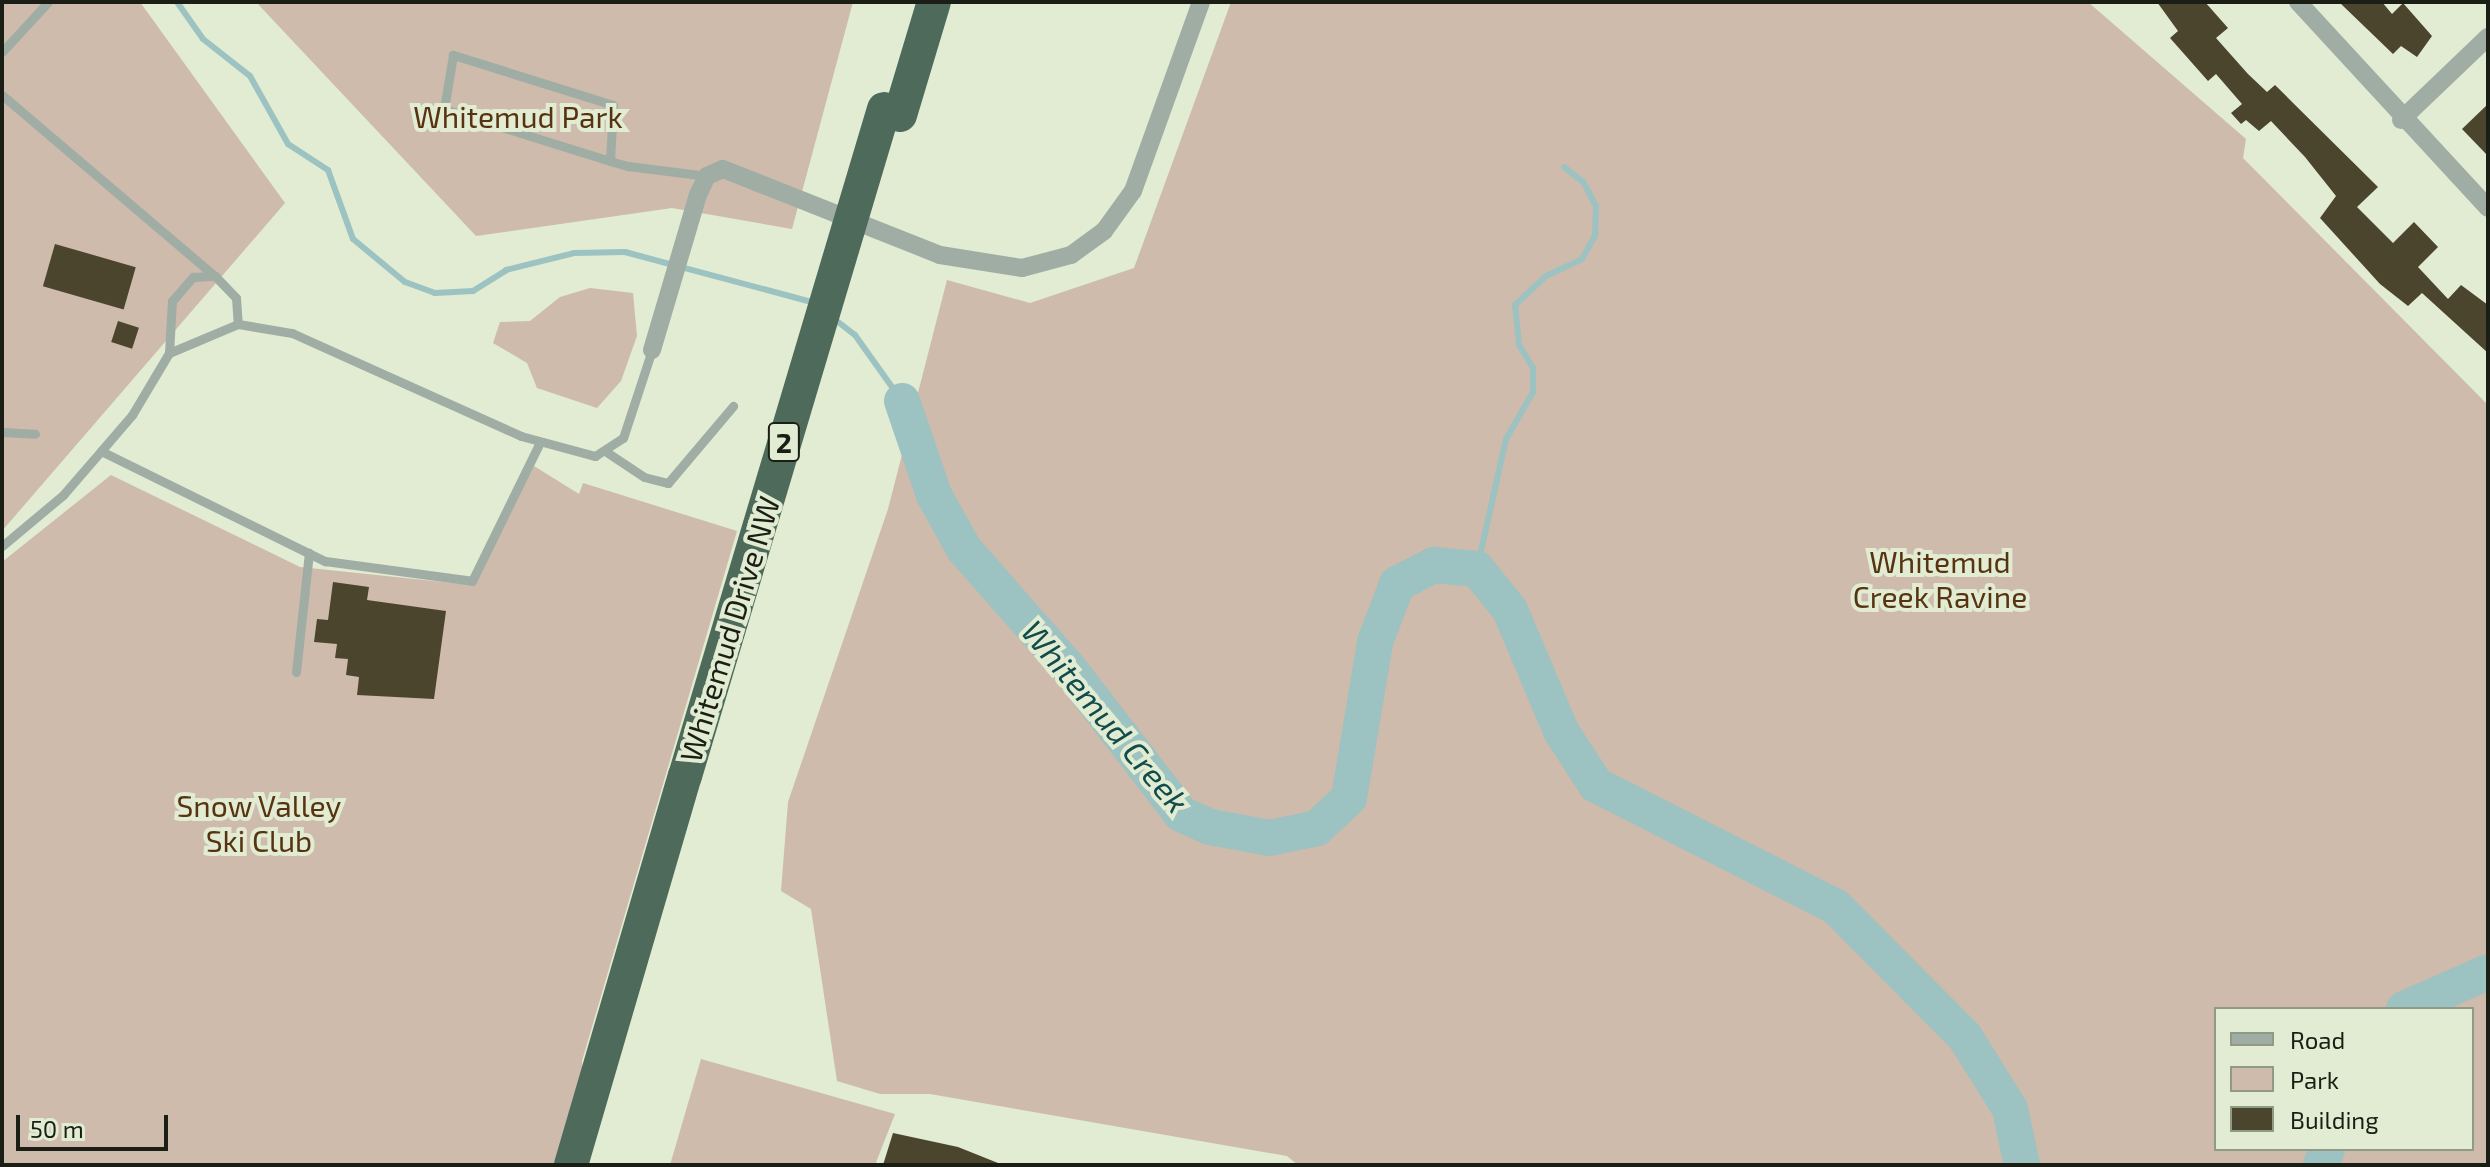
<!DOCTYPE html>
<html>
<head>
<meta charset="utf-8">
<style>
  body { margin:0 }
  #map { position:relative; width:2490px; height:1167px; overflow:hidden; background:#e1ecd2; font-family:"Exo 2",sans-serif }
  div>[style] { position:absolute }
  .green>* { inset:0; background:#cebbac }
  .stream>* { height:6px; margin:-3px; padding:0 3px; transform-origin:3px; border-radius:3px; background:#9cc2c1 }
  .river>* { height:36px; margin:-18px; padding:0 18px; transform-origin:18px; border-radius:18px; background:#9cc2c1 }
  .building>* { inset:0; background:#4c452e; transform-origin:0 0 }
  .lane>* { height:9px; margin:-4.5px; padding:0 4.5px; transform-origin:4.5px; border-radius:4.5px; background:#9fada5 }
  .street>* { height:18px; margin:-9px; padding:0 9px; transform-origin:9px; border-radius:9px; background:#9fada5 }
  .highway>* { height:34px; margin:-17px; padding:0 17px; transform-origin:17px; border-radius:17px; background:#4e6a5a }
  .highway-bridge>* { height:34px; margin:-17px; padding:0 17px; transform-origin:17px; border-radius:17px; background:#4e6a5a }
  span { translate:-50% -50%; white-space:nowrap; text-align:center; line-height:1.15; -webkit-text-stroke:8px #e1ecd2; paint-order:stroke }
  .shield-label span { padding:2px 6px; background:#e1ecd2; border:2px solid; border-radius:6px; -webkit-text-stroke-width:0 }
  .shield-label { font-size:28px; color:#1a1e14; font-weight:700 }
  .park-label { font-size:30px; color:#583312 }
  .street-label { font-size:30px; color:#1a1e14 }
  .water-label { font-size:32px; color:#124b4b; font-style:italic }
  .frame { position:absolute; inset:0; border:4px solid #1a1e14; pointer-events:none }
  .legend { position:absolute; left:2214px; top:1007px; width:260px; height:144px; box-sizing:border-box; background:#e1ecd2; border:2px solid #919a86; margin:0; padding:10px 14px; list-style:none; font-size:24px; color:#1a1e14 }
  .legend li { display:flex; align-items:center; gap:16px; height:40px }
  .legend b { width:40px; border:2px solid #919a86 }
  .scale { position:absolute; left:16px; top:1115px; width:152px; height:36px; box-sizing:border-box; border:4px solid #1a1e14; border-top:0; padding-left:10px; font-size:24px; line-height:28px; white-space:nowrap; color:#1a1e14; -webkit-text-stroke:6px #e1ecd2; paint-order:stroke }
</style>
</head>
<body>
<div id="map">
  <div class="green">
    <i style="clip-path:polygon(2px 2px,140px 2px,285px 203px,2px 531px)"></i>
    <i style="clip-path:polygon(256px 2px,853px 2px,792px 229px,672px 208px,476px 236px)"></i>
    <i style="clip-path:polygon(evenodd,1231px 2px,2088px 2px,2246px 139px,2243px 158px,2488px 405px,2488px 1165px,1298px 1165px,1287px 1156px,930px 1094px,880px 1094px,837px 1081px,811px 909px,781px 891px,788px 802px,888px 509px,947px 280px,1030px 303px,1134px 268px,1231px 2px,2216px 1009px,2472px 1009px,2472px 1149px,2216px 1149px,2216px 1009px)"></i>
    <i style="clip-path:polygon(590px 288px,633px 293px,637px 336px,621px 381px,597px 408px,537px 388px,527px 363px,493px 343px,500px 322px,530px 321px,560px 297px)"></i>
    <i style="clip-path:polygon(534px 466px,579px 494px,583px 483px,737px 531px,582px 1061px,584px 1088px,559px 1165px,2px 1165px,2px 562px,111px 475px,300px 567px,472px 585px)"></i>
    <i style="clip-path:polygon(701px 1059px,895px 1114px,875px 1165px,670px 1165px)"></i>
  </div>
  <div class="stream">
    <i style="left:177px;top:2px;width:45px;rotate:54.9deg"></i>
    <i style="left:203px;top:39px;width:60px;rotate:38.2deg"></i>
    <i style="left:250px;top:76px;width:78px;rotate:60.8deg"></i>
    <i style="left:288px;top:144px;width:48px;rotate:33deg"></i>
    <i style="left:328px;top:170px;width:73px;rotate:70.1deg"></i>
    <i style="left:353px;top:239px;width:67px;rotate:39.6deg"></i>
    <i style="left:405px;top:282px;width:32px;rotate:20deg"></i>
    <i style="left:435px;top:293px;width:38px;rotate:-3deg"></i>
    <i style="left:473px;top:291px;width:39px;rotate:-32deg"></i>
    <i style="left:506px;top:270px;width:70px;rotate:-14deg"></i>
    <i style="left:574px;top:253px;width:51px;rotate:-1.1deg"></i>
    <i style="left:625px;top:252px;width:197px;rotate:15deg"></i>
    <i style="left:833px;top:318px;width:28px;rotate:38deg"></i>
    <i style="left:855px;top:335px;width:81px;rotate:54.5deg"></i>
    <i style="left:1477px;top:569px;width:133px;rotate:-77.4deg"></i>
    <i style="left:1506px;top:439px;width:54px;rotate:-60.1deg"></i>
    <i style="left:1533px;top:392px;width:24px;rotate:-90deg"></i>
    <i style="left:1533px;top:368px;width:27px;rotate:-121deg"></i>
    <i style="left:1519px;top:345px;width:40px;rotate:-95.7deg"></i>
    <i style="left:1515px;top:305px;width:42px;rotate:-43.1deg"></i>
    <i style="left:1546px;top:276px;width:40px;rotate:-25deg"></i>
    <i style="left:1582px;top:259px;width:26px;rotate:-61deg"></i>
    <i style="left:1595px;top:236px;width:30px;rotate:-88deg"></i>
    <i style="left:1596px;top:206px;width:27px;rotate:-118deg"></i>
    <i style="left:1583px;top:182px;width:24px;rotate:-142deg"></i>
  </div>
  <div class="river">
    <i style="left:902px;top:401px;width:99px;rotate:71.2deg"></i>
    <i style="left:934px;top:495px;width:62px;rotate:60.9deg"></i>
    <i style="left:964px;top:549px;width:162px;rotate:48.7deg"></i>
    <i style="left:1071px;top:671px;width:180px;rotate:52.4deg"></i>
    <i style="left:1181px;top:814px;width:32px;rotate:24deg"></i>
    <i style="left:1210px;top:827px;width:61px;rotate:10.4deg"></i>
    <i style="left:1270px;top:838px;width:48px;rotate:-12deg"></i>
    <i style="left:1317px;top:828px;width:44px;rotate:-43.2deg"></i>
    <i style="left:1349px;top:798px;width:158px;rotate:-80.5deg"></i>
    <i style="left:1375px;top:642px;width:62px;rotate:-69.2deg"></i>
    <i style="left:1397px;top:584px;width:42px;rotate:-27.2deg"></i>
    <i style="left:1434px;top:565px;width:43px;rotate:5.3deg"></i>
    <i style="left:1477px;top:569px;width:53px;rotate:51.2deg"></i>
    <i style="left:1510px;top:610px;width:131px;rotate:67.1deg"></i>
    <i style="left:1561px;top:731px;width:64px;rotate:57.1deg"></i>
    <i style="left:1596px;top:785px;width:269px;rotate:26.9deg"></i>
    <i style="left:1836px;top:907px;width:183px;rotate:45.2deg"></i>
    <i style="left:1965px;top:1037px;width:85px;rotate:58deg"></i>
    <i style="left:2010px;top:1109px;width:57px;rotate:77.9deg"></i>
    <i style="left:2404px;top:1009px;width:92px;rotate:-23.8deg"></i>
    <i style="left:2321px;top:1165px;width:17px;rotate:-69deg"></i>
  </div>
  <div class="building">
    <i style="clip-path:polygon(2157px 2px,2205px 2px,2228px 28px,2216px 38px,2248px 74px,2267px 92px,2275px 85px,2378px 187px,2357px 207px,2393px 243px,2414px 222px,2438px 247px,2418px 267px,2448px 299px,2461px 285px,2488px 305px,2488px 353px,2422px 293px,2408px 306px,2380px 284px,2320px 218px,2336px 196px,2305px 157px,2271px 121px,2259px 131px,2246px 120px,2241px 124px,2231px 113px,2242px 104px,2216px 74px,2208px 81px,2170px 38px,2178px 31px)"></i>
    <i style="clip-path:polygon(2339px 2px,2382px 2px,2392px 14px,2403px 3px,2432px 36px,2417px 57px,2401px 46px,2393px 54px)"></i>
    <i style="clip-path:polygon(2488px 104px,2488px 156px,2462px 129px)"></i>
    <i style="left:55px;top:244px;width:84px;height:44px;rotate:16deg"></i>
    <i style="left:118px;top:321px;width:22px;height:22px;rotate:18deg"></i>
    <i style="clip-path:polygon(333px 582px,369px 587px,367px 600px,446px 611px,434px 699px,357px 695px,359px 677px,346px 675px,348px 659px,335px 658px,337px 644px,314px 642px,317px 619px,328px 620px)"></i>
    <i style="clip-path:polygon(893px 1133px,958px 1147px,1003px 1165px,883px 1165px)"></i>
  </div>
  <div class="lane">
    <i style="left:2px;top:52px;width:68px;rotate:-47.4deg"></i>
    <i style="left:2px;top:95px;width:280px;rotate:40.4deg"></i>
    <i style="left:215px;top:276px;width:30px;rotate:46deg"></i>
    <i style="left:236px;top:298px;width:26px;rotate:86deg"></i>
    <i style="left:610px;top:161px;width:56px;rotate:-86.9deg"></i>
    <i style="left:613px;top:105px;width:168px;rotate:-162.6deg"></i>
    <i style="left:453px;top:55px;width:55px;rotate:99.5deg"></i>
    <i style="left:444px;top:109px;width:174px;rotate:17.4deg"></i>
    <i style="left:610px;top:161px;width:19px;rotate:16deg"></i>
    <i style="left:628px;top:166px;width:80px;rotate:7.2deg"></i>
    <i style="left:169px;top:353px;width:52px;rotate:-86.7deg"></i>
    <i style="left:172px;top:301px;width:32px;rotate:-49deg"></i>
    <i style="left:193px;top:277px;width:22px;rotate:-3deg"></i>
    <i style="left:2px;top:432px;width:33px;rotate:3deg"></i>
    <i style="left:101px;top:451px;width:250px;rotate:26.2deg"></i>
    <i style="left:325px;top:561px;width:148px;rotate:7.7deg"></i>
    <i style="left:472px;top:581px;width:155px;rotate:-63.9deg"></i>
    <i style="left:608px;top:453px;width:43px;rotate:33.7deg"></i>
    <i style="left:644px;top:477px;width:25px;rotate:14deg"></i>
    <i style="left:668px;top:483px;width:101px;rotate:-49.8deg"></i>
    <i style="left:2px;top:546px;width:80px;rotate:-39.9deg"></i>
    <i style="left:63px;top:495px;width:58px;rotate:-49.2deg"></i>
    <i style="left:101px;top:451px;width:48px;rotate:-49.3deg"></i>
    <i style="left:132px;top:415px;width:72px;rotate:-59.2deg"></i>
    <i style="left:169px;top:353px;width:75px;rotate:-22.8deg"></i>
    <i style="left:238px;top:324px;width:55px;rotate:9.5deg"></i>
    <i style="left:292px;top:333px;width:251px;rotate:24.2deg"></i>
    <i style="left:521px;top:436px;width:77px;rotate:15.1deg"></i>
    <i style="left:595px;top:456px;width:33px;rotate:-33deg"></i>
    <i style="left:623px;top:438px;width:93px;rotate:-71.8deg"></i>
    <i style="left:296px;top:672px;width:120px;rotate:-83.8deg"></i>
  </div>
  <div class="street">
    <i style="left:2298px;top:2px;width:280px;rotate:47.3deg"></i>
    <i style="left:2401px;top:120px;width:120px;rotate:-43.7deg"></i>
    <i style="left:652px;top:350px;width:162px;rotate:-73.5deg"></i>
    <i style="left:698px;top:195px;width:21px;rotate:-65deg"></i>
    <i style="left:707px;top:176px;width:17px;rotate:-24deg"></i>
    <i style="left:723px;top:169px;width:233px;rotate:21.6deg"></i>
    <i style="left:940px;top:255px;width:83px;rotate:9deg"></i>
    <i style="left:1022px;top:268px;width:51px;rotate:-14.9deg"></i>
    <i style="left:1071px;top:255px;width:41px;rotate:-36deg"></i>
    <i style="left:1104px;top:231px;width:49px;rotate:-54.1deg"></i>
    <i style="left:1133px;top:191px;width:201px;rotate:-70.2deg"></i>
  </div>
  <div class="highway">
    <i style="left:900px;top:115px;width:118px;rotate:-73.3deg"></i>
    <i style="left:571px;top:1165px;width:405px;rotate:-73.7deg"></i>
  </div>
  <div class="highway-bridge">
    <i style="left:685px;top:776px;width:696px;rotate:-73.39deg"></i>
  </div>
  <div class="shield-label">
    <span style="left:784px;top:442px">2</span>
  </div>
  <div class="park-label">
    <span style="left:518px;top:116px">Whitemud Park</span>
    <span style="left:1940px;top:578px">Whitemud<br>Creek Ravine</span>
    <span style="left:259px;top:822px">Snow Valley<br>Ski Club</span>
  </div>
  <div class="street-label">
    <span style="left:729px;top:629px;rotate:-73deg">Whitemud Drive NW</span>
  </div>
  <div class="water-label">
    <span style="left:1106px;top:716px;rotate:50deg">Whitemud Creek</span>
  </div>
  <div class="frame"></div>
  <ul class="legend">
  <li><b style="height:10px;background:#9fada5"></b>Road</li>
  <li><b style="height:22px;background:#cebbac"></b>Park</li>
  <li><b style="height:22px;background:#4c452e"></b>Building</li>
  </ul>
  <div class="scale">50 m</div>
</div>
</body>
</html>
